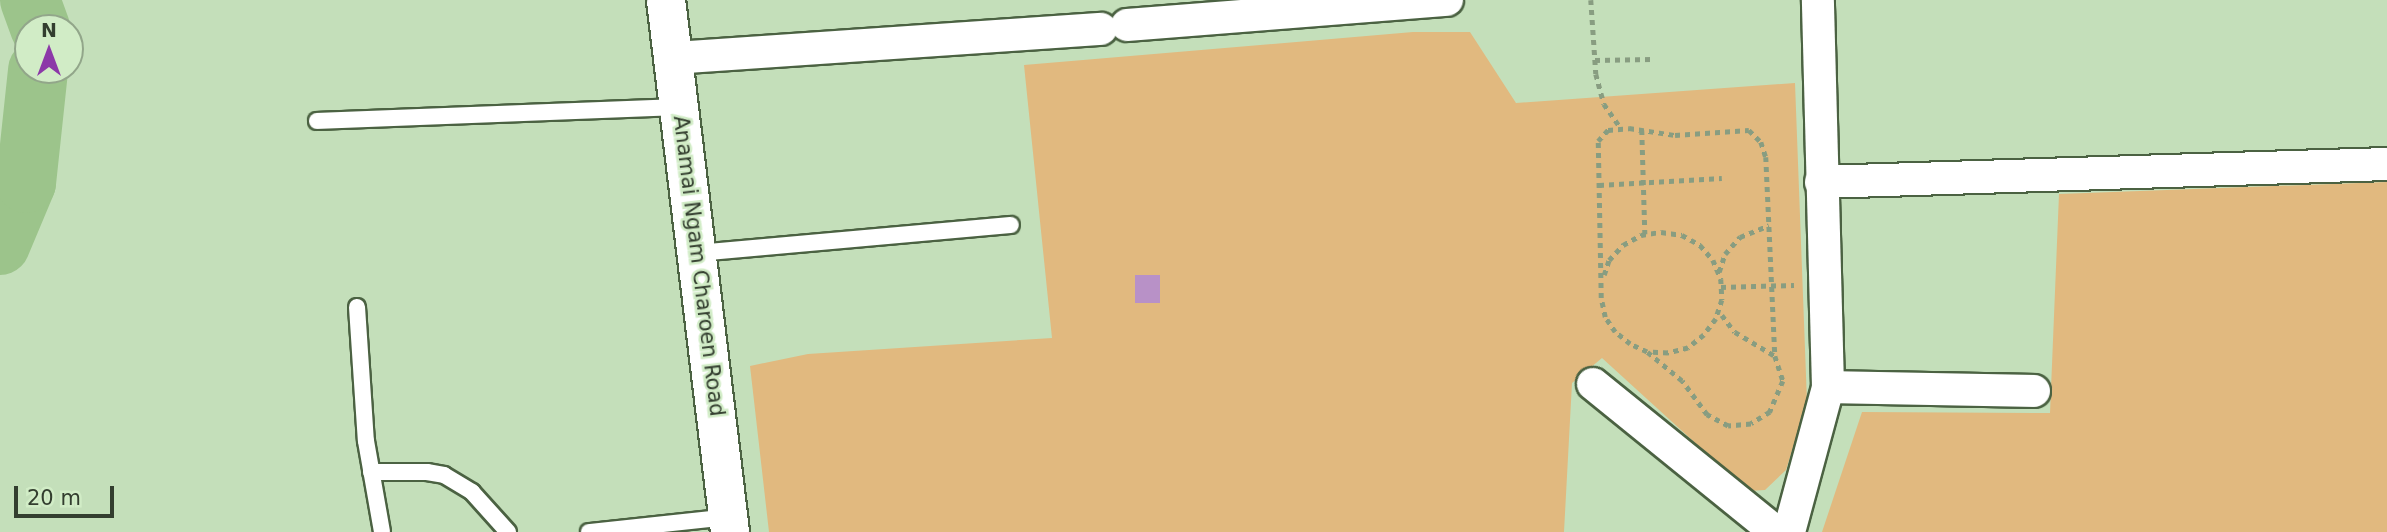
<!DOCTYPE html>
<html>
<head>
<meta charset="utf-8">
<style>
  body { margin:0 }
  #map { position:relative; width:2387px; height:532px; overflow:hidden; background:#c4dfba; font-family:"DejaVu Sans",sans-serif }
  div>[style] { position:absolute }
  .green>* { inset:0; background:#e1b97f }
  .river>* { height:60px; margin:-30px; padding:0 30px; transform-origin:30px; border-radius:30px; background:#9cc48b }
  .building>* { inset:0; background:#b891c7; transform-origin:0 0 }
  .path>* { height:4.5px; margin-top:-2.25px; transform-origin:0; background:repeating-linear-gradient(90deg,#889d81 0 5px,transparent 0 10px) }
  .roads { filter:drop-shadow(2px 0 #4b6242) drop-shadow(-2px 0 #4b6242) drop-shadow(0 2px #4b6242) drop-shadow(0 -2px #4b6242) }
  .lane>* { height:16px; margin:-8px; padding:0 8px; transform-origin:8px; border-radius:8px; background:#fff }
  .street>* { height:32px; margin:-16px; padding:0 16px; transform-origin:16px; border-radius:16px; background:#fff }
  .secondary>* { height:38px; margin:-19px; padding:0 19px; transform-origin:19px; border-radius:19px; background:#fff }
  span { translate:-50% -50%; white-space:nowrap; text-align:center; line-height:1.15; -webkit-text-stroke:5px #d1ecc6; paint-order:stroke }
  .street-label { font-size:21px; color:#333e2f }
  .north { position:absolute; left:14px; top:14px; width:70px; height:70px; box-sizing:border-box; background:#d1ecc6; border:2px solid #92a68a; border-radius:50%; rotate:0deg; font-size:19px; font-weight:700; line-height:28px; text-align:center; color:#333e2f }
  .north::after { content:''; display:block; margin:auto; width:24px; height:32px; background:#8c39a8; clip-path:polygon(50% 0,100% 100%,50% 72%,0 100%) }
  .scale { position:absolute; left:14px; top:486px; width:100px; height:32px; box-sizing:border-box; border:4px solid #333e2f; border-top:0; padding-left:9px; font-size:21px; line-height:24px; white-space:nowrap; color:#333e2f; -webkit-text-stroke:5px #d1ecc6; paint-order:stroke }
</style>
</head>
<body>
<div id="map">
  <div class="green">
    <i style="clip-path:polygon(1413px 32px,1470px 32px,1516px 103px,1795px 83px,1807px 402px,1786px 470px,1765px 490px,1748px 491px,1602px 358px,1572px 383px,1564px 532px,769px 532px,750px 366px,808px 354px,1052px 338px,1024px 65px)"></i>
    <i style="clip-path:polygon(2387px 182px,2387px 532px,1822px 532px,1862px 412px,2050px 413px,2059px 194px)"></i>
  </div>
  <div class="river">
    <i style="left:30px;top:0;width:30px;rotate:70deg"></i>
    <i style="left:0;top:245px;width:67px;rotate:-67.2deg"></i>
    <i style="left:26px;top:183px;width:114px;rotate:-83.9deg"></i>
  </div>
  <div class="building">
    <i style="left:1135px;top:275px;width:25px;height:28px"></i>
  </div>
  <div class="path">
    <i style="left:1591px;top:0;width:74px;rotate:86.1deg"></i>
    <i style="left:1596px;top:74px;width:31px;rotate:75deg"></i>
    <i style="left:1604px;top:104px;width:29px;rotate:55deg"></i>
    <i style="left:1595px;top:60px;width:57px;rotate:-1deg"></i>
    <i style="left:1629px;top:128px;width:47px;rotate:8.7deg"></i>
    <i style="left:1675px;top:135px;width:74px;rotate:-3.9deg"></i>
    <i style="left:1749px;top:130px;width:17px;rotate:45deg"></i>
    <i style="left:1761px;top:142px;width:16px;rotate:72deg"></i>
    <i style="left:1766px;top:157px;width:199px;rotate:87.4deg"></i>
    <i style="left:1775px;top:356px;width:26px;rotate:72deg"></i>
    <i style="left:1783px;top:381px;width:34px;rotate:113deg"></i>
    <i style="left:1770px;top:412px;width:22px;rotate:148deg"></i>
    <i style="left:1751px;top:424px;width:23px;rotate:175deg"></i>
    <i style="left:1728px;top:426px;width:24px;rotate:-152deg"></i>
    <i style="left:1707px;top:415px;width:42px;rotate:-126.3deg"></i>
    <i style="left:1682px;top:381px;width:45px;rotate:-140.4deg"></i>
    <i style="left:1647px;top:352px;width:19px;rotate:-155deg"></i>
    <i style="left:1630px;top:344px;width:19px;rotate:-141deg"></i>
    <i style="left:1615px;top:332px;width:18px;rotate:-124deg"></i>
    <i style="left:1605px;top:317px;width:19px;rotate:-102deg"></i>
    <i style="left:1601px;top:298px;width:157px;rotate:-91.1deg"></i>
    <i style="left:1598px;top:141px;width:15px;rotate:-48deg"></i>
    <i style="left:1608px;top:130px;width:21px;rotate:-5deg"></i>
    <i style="left:1642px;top:130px;width:104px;rotate:88.3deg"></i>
    <i style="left:1599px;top:185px;width:123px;rotate:-3.3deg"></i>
    <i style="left:1719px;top:272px;width:19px;rotate:-72deg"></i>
    <i style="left:1725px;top:254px;width:23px;rotate:-49deg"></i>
    <i style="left:1740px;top:237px;width:31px;rotate:-22deg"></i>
    <i style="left:1604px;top:275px;width:16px;rotate:-72deg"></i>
    <i style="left:1609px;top:260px;width:21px;rotate:-47deg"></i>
    <i style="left:1623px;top:245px;width:21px;rotate:-29deg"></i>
    <i style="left:1641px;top:235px;width:20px;rotate:-9deg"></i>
    <i style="left:1661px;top:232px;width:21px;rotate:8deg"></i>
    <i style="left:1682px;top:235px;width:21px;rotate:29deg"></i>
    <i style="left:1700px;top:245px;width:20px;rotate:49deg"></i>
    <i style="left:1713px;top:260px;width:21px;rotate:67deg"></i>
    <i style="left:1721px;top:279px;width:21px;rotate:87deg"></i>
    <i style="left:1722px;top:300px;width:20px;rotate:108deg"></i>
    <i style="left:1716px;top:319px;width:20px;rotate:127deg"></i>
    <i style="left:1704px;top:335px;width:21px;rotate:141deg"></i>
    <i style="left:1688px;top:348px;width:21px;rotate:166deg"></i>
    <i style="left:1668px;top:353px;width:20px;rotate:-177deg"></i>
    <i style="left:1721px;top:287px;width:73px;rotate:-1.6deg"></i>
    <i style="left:1722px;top:315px;width:21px;rotate:53deg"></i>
    <i style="left:1735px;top:332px;width:47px;rotate:31deg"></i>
  </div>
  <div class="roads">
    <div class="lane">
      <i style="left:317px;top:121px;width:361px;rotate:-2.2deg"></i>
      <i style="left:697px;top:253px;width:315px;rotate:-5.1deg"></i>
      <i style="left:357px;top:307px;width:134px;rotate:86.2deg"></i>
      <i style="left:366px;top:441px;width:92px;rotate:80deg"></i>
      <i style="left:371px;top:472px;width:56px"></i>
      <i style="left:427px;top:472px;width:17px;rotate:10deg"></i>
      <i style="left:444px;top:475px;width:33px;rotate:31deg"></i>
      <i style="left:472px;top:492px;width:54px;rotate:48deg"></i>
      <i style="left:589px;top:532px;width:141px;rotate:-6.1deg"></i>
    </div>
    <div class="street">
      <i style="left:1127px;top:25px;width:321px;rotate:-4.5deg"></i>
      <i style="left:673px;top:58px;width:429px;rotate:-3.9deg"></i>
      <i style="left:1821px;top:182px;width:566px;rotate:-1.82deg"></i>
      <i style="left:1593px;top:384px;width:235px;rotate:39deg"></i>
      <i style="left:1828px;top:387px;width:206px;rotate:1.1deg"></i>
      <i style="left:1789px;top:532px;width:150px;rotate:-74.9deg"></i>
      <i style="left:1828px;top:387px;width:387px;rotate:-91.5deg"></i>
    </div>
    <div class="secondary">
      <i style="left:666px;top:0;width:536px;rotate:83.14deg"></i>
    </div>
  </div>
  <div class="street-label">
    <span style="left:699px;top:266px;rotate:83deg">Anamai Ngam Charoen Road</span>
  </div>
  <div class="north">N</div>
  <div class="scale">20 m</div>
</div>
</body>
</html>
